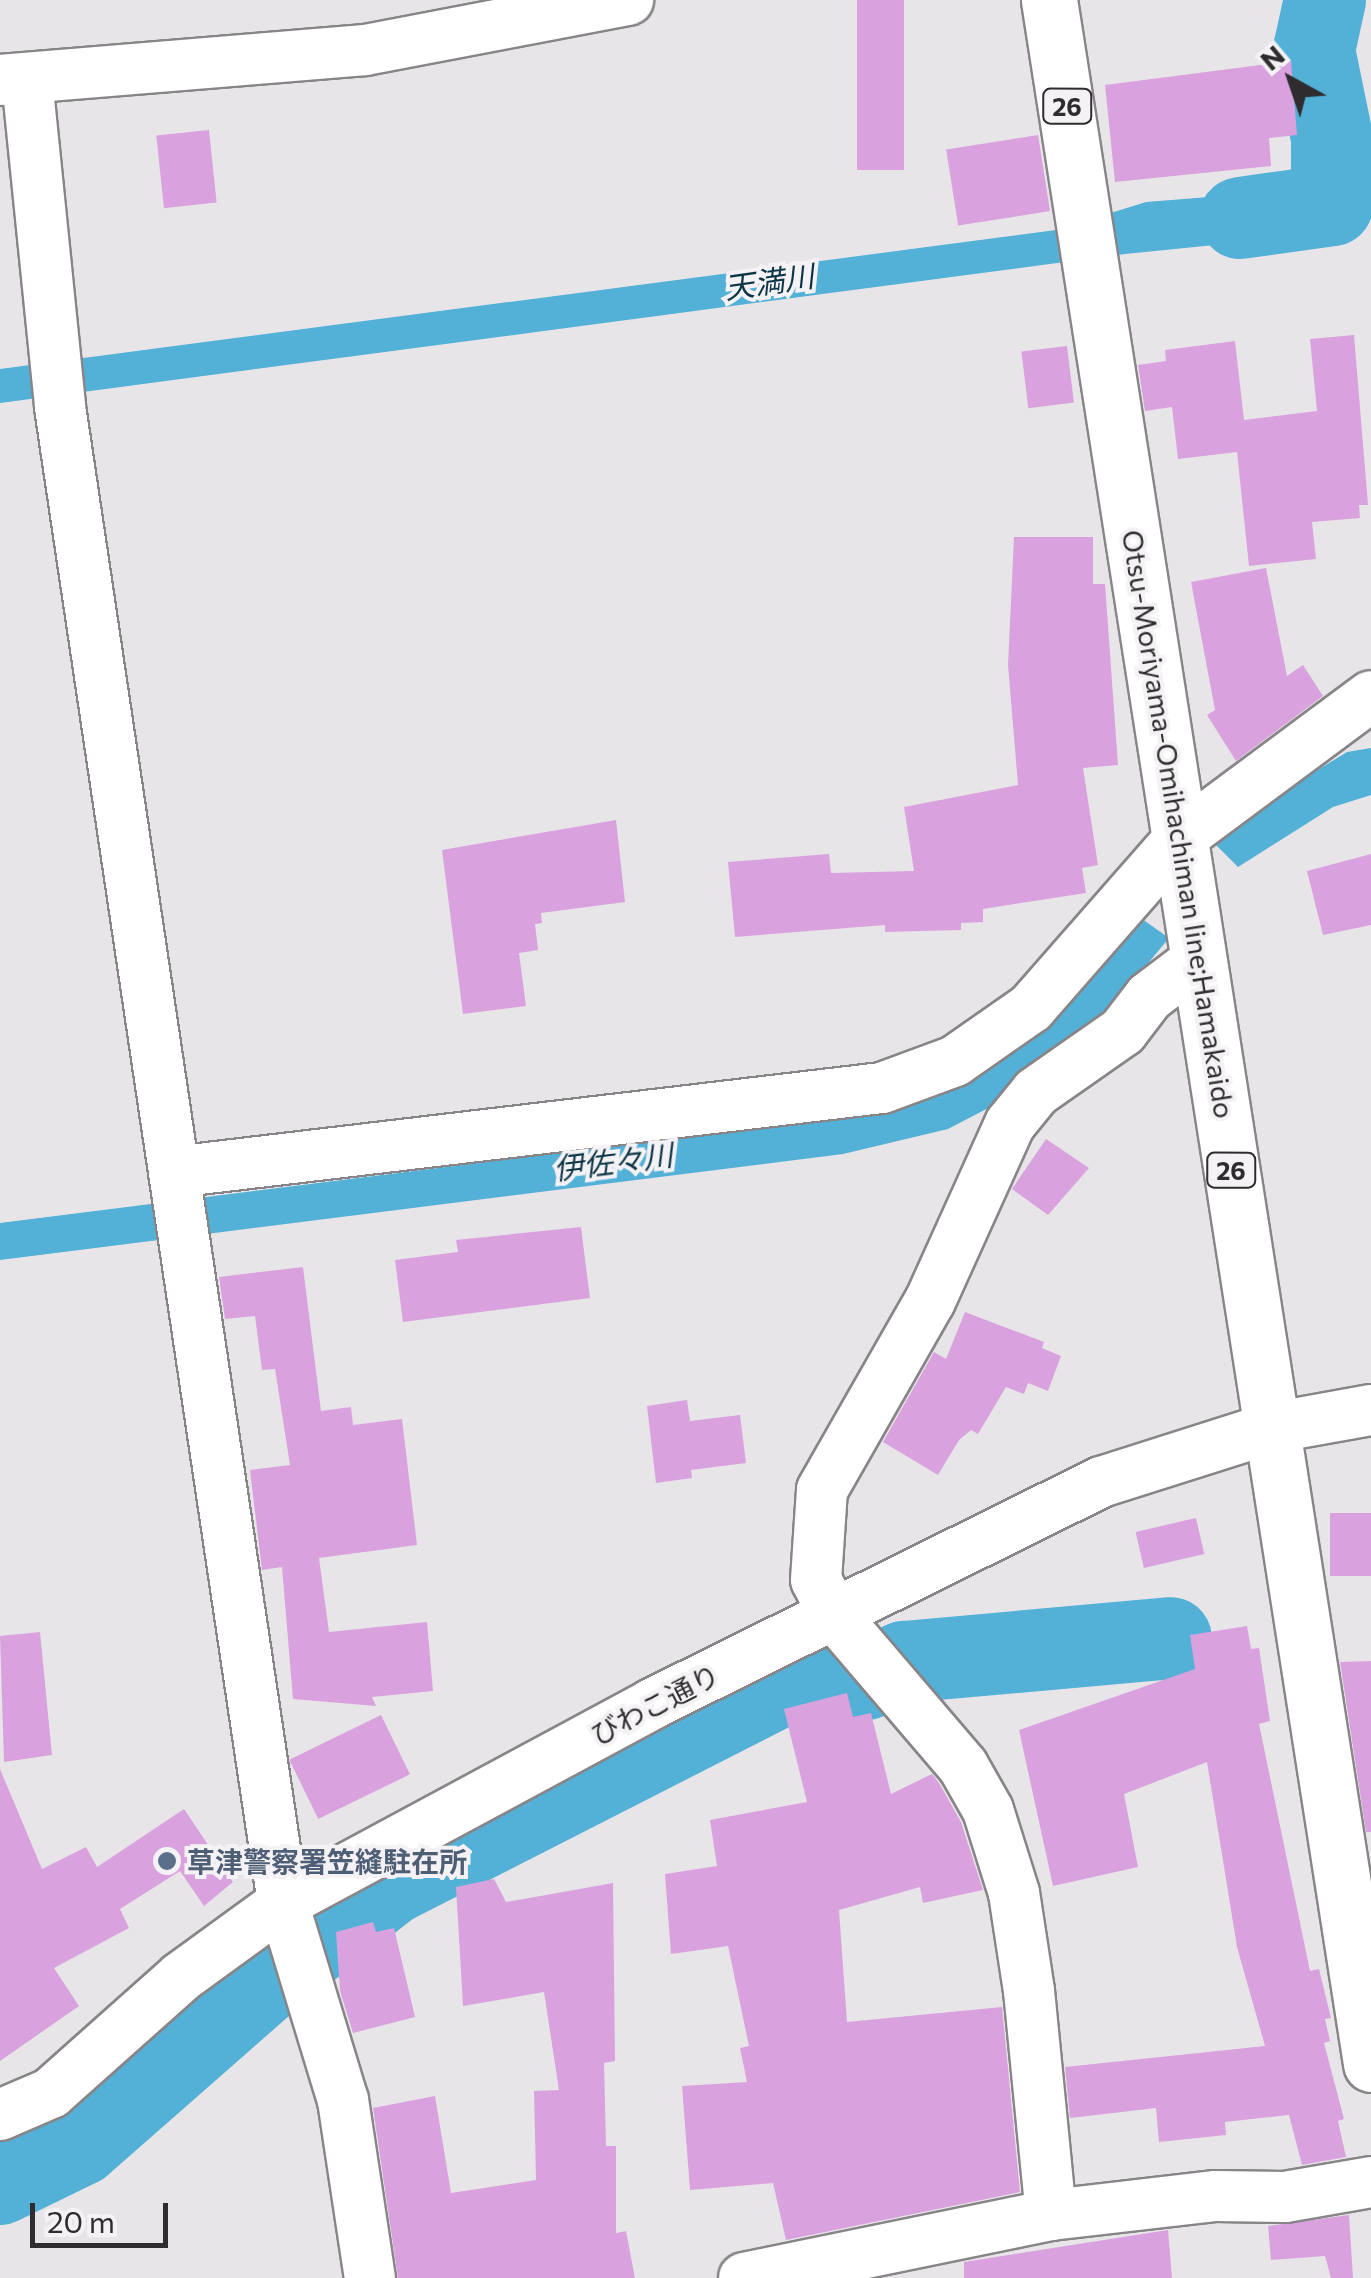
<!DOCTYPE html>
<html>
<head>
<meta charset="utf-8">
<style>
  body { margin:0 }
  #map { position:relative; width:1371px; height:2278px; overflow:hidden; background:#e8e5e8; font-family:Commissioner,"Noto Sans JP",sans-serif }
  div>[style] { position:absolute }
  .water>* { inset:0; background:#53b0d7 }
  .river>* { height:82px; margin:-41px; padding:0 41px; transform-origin:41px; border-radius:41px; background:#53b0d7 }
  .building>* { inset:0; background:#d9a2df; transform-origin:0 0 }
  .roads { filter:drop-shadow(2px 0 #888588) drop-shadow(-2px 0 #888588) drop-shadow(0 2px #888588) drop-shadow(0 -2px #888588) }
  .minor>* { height:50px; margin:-25px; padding:0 25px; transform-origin:25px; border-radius:25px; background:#fff }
  .major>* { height:55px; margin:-27.5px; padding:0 27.5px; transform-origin:27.5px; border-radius:27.5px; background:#fff }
  .dots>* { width:28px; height:28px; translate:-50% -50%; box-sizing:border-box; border:5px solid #f5f2f5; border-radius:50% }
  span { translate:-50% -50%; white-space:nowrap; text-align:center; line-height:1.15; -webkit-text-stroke:8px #f5f2f5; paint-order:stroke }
  .shield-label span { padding:2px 8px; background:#f5f2f5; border:2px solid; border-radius:8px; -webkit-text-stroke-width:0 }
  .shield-label { font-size:25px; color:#2e2c2e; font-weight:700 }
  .street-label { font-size:28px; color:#2e2c2e }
  .service-label { font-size:28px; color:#4e5e75; font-weight:700 }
  .left { translate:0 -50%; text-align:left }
  .water-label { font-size:30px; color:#0c3647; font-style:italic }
  .north { position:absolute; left:1241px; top:30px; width:100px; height:100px; -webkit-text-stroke:8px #f5f2f5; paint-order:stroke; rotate:320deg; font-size:28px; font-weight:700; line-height:40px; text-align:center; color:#2e2c2e }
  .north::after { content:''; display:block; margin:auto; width:35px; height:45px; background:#2e2c2e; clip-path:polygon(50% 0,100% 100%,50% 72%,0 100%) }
  .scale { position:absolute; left:30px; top:2203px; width:138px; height:45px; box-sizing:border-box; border:5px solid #2e2c2e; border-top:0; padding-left:12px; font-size:30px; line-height:35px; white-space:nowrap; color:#2e2c2e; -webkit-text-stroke:8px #f5f2f5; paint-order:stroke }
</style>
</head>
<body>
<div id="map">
  <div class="water">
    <i style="clip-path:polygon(1358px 185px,1363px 230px,1125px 254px,0 403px,0 369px,1056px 230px,1146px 202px)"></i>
    <i style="clip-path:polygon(1371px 748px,1371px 795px,1333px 807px,1238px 867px,1208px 837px,1347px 752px)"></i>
    <i style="clip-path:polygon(1135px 914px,1169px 938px,1106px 1014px,1017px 1093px,948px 1129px,843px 1154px,0 1260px,0 1223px,637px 1143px,902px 1100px)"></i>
  </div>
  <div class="river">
    <i style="left:1240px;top:218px;width:93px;rotate:-8deg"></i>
    <i style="left:1332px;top:205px;width:67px;rotate:-90deg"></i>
    <i style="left:1332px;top:138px;width:90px;rotate:-101.6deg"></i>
    <i style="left:1314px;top:50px;width:51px;rotate:-77.6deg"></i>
    <i style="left:0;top:2184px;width:89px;rotate:-26deg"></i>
    <i style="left:80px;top:2145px;width:244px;rotate:-41.3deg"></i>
    <i style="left:263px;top:1984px;width:162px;rotate:-38deg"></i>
    <i style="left:391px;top:1884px;width:441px;rotate:-27deg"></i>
    <i style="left:784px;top:1684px;width:82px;rotate:-3.5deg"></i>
    <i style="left:866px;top:1679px;width:42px;rotate:-24.1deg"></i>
    <i style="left:904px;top:1662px;width:268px;rotate:-5.1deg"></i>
  </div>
  <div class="building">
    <i style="left:857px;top:0;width:47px;height:170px"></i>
    <i style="clip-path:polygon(1291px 61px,1297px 135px,1269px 138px,1271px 166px,1115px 182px,1105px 85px)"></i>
    <i style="left:209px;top:130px;width:73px;height:53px;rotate:84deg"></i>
    <i style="left:1038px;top:135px;width:77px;height:93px;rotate:81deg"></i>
    <i style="clip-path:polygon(1354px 335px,1368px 505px,1359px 505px,1360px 518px,1312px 522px,1316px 559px,1249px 566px,1237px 452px,1178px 459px,1172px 407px,1145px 411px,1138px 365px,1166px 361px,1165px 350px,1235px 341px,1244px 420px,1317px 411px,1310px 339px)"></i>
    <i style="left:1067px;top:346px;width:57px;height:46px;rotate:83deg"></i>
    <i style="clip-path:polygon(1014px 537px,1093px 537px,1093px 584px,1105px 584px,1118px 765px,1083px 768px,1098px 865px,1082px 868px,1086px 893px,983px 909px,983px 922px,961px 923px,961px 930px,885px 932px,885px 925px,735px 937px,728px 862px,829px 854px,831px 873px,914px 871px,904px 807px,1018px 785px,1008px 665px)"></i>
    <i style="clip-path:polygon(1266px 568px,1287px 676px,1303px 665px,1323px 696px,1236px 761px,1207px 715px,1215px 710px,1191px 582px)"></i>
    <i style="clip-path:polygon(616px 820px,625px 902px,541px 913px,542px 923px,535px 924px,538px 950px,519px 953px,526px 1006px,463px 1014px,442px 850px)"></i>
    <i style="clip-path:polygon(1371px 854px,1371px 925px,1323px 935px,1307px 871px)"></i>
    <i style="clip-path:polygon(1046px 1139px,1089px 1168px,1048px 1215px,1012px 1189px)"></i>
    <i style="clip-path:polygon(581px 1227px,590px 1298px,403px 1322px,395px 1260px,458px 1252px,456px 1240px)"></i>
    <i style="clip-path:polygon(303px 1267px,321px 1411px,351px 1407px,353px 1425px,402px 1419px,417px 1545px,319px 1558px,329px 1632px,427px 1622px,433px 1691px,372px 1697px,376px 1706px,293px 1699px,282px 1567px,262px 1570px,250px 1470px,290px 1465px,275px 1369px,262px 1370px,255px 1316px,225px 1319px,219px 1277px)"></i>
    <i style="clip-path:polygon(965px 1312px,1044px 1342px,1042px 1348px,1061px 1356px,1048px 1391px,1028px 1383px,1024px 1394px,1006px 1387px,978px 1434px,971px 1430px,959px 1440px,938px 1475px,883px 1442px,934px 1352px,946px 1359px)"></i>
    <i style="clip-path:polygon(687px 1400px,690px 1421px,740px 1415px,746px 1463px,691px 1470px,692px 1478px,656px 1483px,647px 1406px)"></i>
    <i style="left:1371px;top:1513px;width:63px;height:41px;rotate:90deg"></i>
    <i style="left:1196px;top:1518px;width:37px;height:62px;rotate:77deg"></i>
    <i style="clip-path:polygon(1247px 1626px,1251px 1649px,1259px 1648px,1270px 1721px,1259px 1724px,1310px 1971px,1319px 1969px,1331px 2018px,1325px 2019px,1330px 2041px,1324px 2043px,1344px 2119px,1338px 2121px,1346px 2157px,1302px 2165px,1289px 2115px,1225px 2122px,1226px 2135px,1159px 2142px,1156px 2108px,1070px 2118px,1065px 2067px,1265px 2046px,1237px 1947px,1207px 1762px,1124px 1794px,1138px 1867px,1053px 1886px,1019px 1730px,1195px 1669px,1190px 1635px)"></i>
    <i style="clip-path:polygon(40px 1632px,52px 1755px,4px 1762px,0 1636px)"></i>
    <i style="clip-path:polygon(1371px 1661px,1371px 1832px,1366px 1832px,1340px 1662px)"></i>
    <i style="clip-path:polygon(847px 1693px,853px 1717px,871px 1713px,891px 1794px,932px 1774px,939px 1783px,961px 1822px,983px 1890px,923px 1903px,920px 1887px,839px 1910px,847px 2022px,1002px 2007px,1020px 2192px,786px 2240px,773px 2183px,690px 2190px,682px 2086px,747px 2082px,740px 2048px,749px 2046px,728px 1946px,671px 1954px,665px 1874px,717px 1866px,710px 1820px,807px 1802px,784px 1709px)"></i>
    <i style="left:381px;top:1715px;width:66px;height:102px;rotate:64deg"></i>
    <i style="clip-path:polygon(0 1769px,42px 1869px,86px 1847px,97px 1867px,184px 1809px,233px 1882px,204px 1906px,180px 1871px,120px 1909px,129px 1928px,54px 1968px,79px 2006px,0 2061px)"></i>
    <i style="clip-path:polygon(494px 1879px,506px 1902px,613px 1883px,615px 2061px,604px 2063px,606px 2146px,616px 2146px,616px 2233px,626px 2231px,635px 2278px,398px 2278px,373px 2108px,435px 2096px,451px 2193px,536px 2180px,534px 2091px,559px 2090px,544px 1992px,463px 2006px,456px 1887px)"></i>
    <i style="clip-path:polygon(373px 1922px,376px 1932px,394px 1928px,415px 2017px,353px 2033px,340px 1991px,336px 1932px)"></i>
    <i style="clip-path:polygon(1349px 2215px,1353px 2278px,1331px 2278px,1325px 2256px,1271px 2260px,1268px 2226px)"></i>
    <i style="clip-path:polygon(1168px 2230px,1172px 2278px,964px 2278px,964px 2262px)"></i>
  </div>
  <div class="roads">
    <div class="minor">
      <i style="left:0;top:80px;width:366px;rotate:-4.7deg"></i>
      <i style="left:365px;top:50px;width:268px;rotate:-10.8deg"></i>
      <i style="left:27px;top:80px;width:329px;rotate:84.2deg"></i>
      <i style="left:60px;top:407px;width:1513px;rotate:81.52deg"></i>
      <i style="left:283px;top:1903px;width:206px;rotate:73.1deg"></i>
      <i style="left:343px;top:2100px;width:180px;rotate:81.4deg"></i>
      <i style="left:174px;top:1172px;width:713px;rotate:-6.77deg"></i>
      <i style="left:882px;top:1088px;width:78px;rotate:-20.3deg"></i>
      <i style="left:955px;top:1061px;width:93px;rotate:-34.9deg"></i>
      <i style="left:1031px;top:1008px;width:226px;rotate:-48.8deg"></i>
      <i style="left:1180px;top:838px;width:238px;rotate:-36.6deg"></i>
      <i style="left:0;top:2115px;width:56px;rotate:-23.3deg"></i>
      <i style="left:51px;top:2093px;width:174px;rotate:-41.7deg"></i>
      <i style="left:181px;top:1977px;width:126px;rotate:-36deg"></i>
      <i style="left:283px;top:1903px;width:419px;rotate:-28.3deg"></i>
      <i style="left:652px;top:1704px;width:501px;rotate:-26.31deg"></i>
      <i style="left:1101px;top:1482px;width:178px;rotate:-17.6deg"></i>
      <i style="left:1271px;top:1428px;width:102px;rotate:-10.2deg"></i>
      <i style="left:1051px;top:2215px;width:225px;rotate:-95.6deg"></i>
      <i style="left:1029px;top:1991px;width:99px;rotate:-98.7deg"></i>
      <i style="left:1014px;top:1893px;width:87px;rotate:-107.4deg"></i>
      <i style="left:988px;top:1810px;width:51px;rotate:-119.6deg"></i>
      <i style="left:963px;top:1766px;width:199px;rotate:-130.5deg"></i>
      <i style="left:834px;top:1615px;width:39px;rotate:-117deg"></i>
      <i style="left:816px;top:1580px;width:90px;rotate:-86.2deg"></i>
      <i style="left:822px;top:1490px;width:218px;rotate:-60.3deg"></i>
      <i style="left:930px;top:1301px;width:194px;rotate:-65.7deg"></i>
      <i style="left:1010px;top:1124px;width:41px;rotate:-50.9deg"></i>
      <i style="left:1036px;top:1092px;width:106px;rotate:-35deg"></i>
      <i style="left:1123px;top:1031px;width:43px;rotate:-52.6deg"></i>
      <i style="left:1149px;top:997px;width:63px;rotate:-37.2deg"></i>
      <i style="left:744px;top:2278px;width:313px;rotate:-11.6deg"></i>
      <i style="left:1051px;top:2215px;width:166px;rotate:-6.6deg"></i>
      <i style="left:1216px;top:2196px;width:69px;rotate:0.8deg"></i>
      <i style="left:1285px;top:2197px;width:87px;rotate:-9.9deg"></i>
    </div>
    <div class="major">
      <i style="left:1049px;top:0;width:2089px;rotate:81.13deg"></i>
    </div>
  </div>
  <div class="dots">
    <i style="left:167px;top:1861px;background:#5c6f8a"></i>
  </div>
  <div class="shield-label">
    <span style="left:1067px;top:106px">26</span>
    <span style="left:1231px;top:1170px">26</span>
  </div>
  <div class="street-label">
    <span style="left:1179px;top:824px;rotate:81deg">Otsu-Moriyama-Omihachiman line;Hamakaido</span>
    <span style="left:655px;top:1704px;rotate:-27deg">びわこ通り</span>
  </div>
  <div class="service-label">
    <span class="left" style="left:187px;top:1861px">草津警察署笠縫駐在所</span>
  </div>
  <div class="water-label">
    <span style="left:769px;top:281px;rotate:-8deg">天満川</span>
    <span style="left:613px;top:1161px;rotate:-7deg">伊佐々川</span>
  </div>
  <div class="north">N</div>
  <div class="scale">20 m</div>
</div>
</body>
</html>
